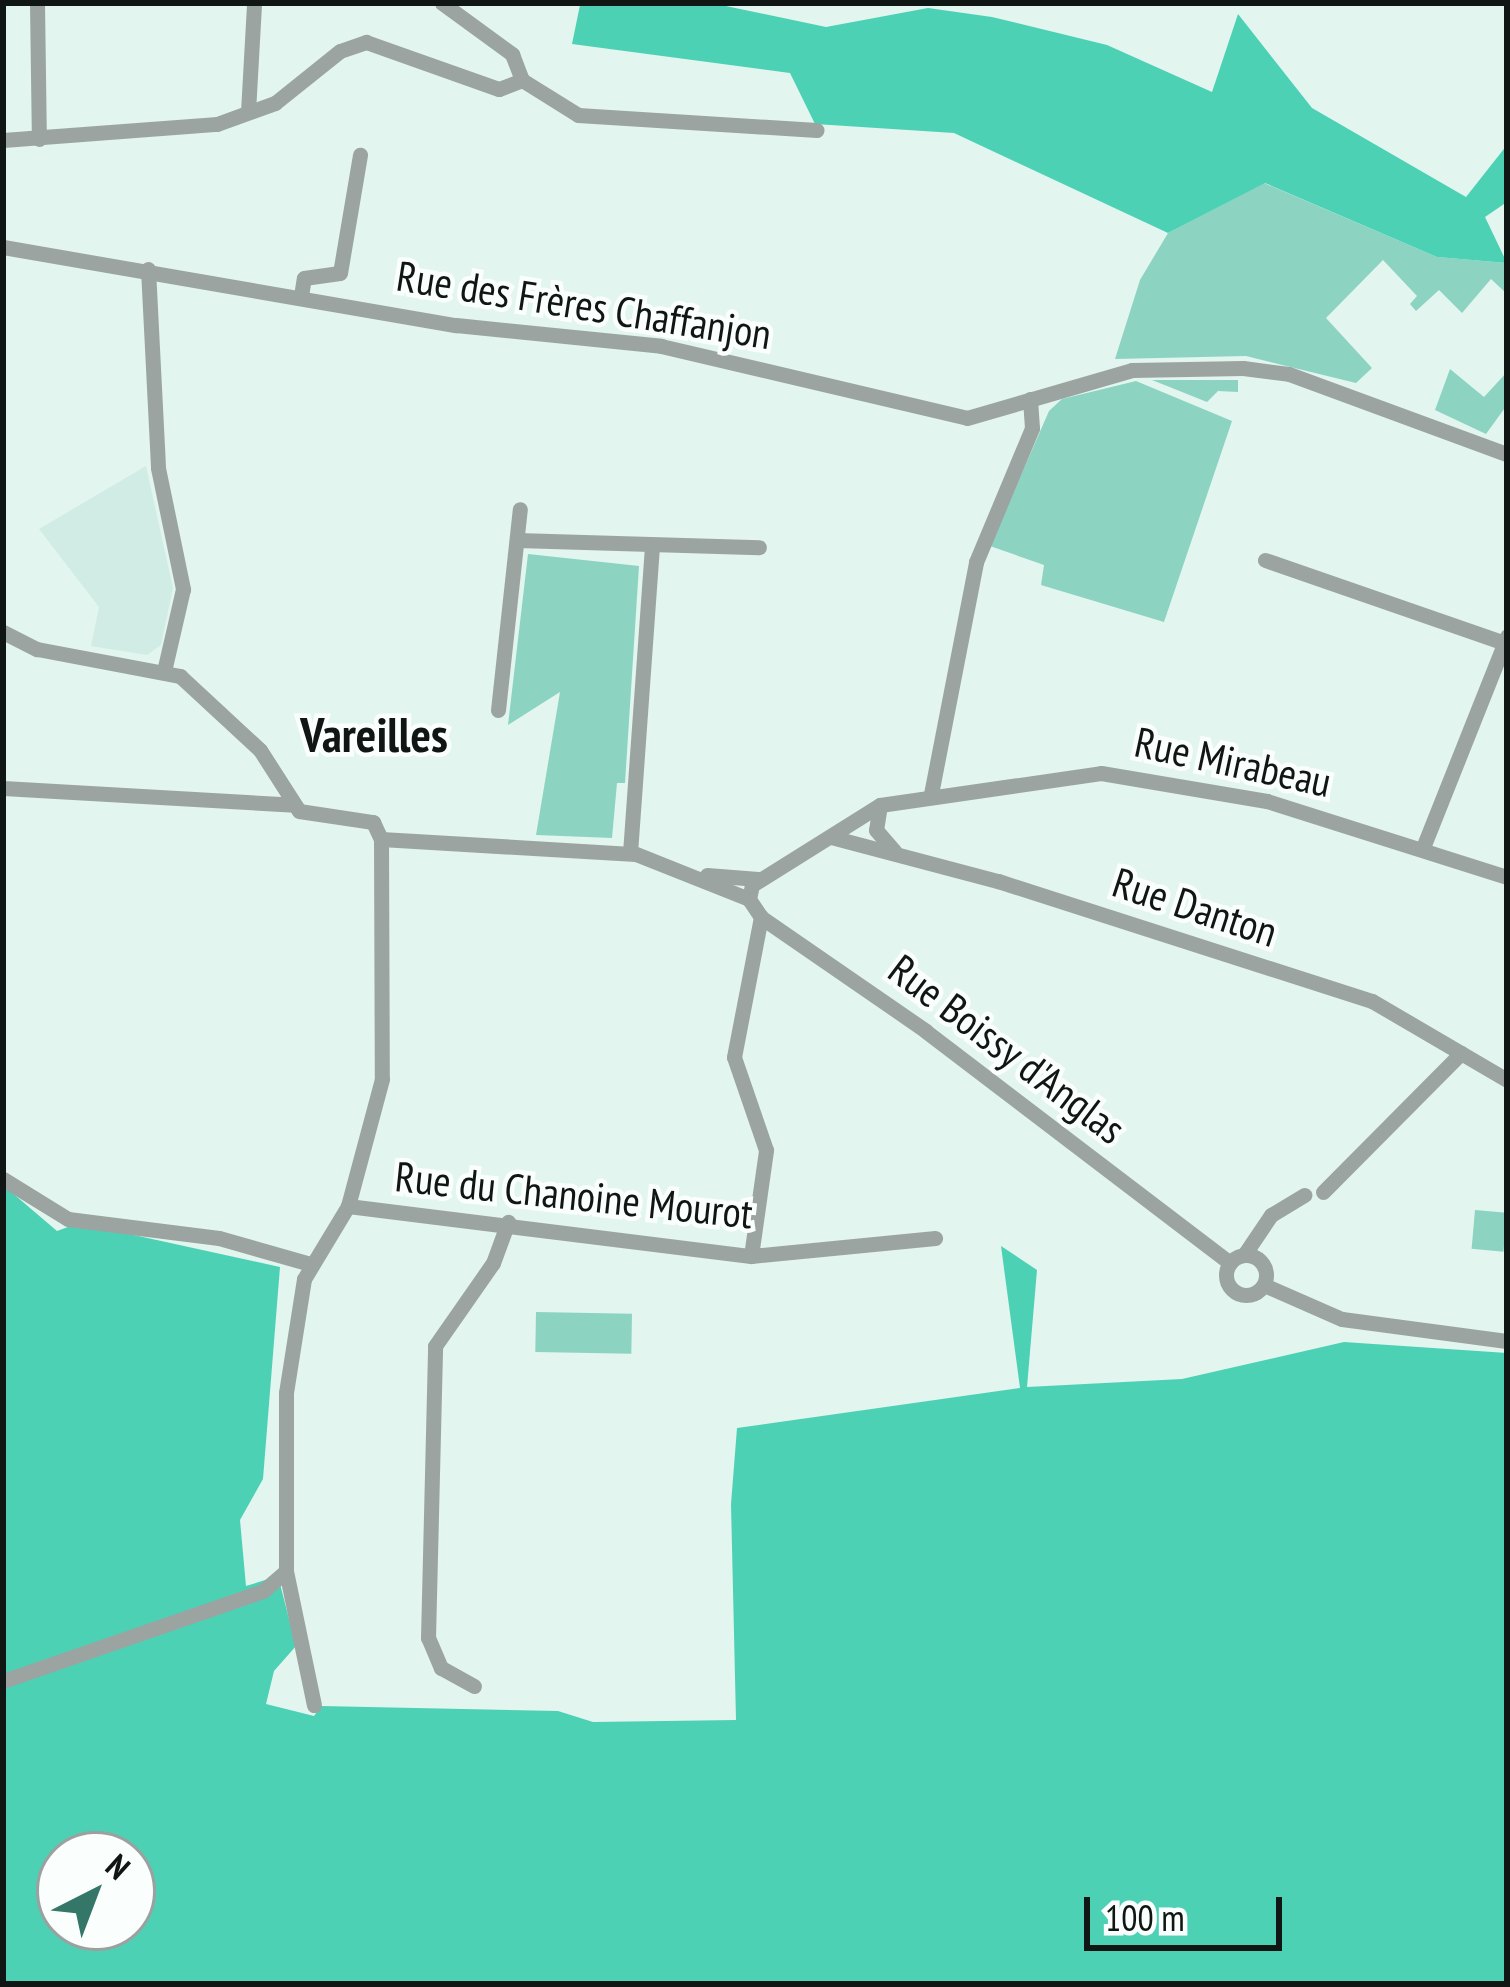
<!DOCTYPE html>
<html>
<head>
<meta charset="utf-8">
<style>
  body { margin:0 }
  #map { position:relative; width:1510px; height:1987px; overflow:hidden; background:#e2f5ef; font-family:"PT Sans Narrow",sans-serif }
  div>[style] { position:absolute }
  .built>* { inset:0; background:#d0ece4 }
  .green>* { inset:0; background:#8cd4c1; transform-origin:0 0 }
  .forest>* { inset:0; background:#4dd1b5 }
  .minor>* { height:15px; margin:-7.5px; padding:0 7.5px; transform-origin:7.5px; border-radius:7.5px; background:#9ca4a1 }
  .minor>.ring { margin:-7.5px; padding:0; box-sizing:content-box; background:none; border:15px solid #9ca4a1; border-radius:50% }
  span { translate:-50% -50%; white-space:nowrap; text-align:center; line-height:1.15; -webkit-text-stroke:9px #fafefd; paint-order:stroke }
  .street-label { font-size:42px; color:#0f1614 }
  .quarter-label { font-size:48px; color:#0f1614; font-weight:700 }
  .frame { position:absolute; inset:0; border:6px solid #0f1614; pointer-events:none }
  .north { position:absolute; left:36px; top:1831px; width:120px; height:120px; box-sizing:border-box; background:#fafefd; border:3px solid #9ca1a0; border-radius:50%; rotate:42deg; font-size:33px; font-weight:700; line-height:48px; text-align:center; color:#0f1614 }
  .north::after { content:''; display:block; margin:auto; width:42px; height:54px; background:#347667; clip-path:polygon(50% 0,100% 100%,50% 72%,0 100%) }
  .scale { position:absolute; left:1084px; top:1897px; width:198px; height:54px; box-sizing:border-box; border:6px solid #0f1614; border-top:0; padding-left:15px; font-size:36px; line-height:42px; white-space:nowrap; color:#0f1614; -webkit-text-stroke:9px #fafefd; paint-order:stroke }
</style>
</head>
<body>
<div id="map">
  <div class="built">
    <i style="clip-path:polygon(146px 466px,173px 588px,161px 645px,147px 655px,91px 646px,99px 607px,39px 529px)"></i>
  </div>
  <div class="green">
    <i style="clip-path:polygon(1264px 183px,1437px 257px,1507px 263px,1507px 294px,1491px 279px,1462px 313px,1439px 290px,1416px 311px,1410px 304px,1417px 296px,1383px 260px,1326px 318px,1372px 368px,1356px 383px,1246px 356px,1115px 359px,1140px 280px,1168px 233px)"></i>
    <i style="clip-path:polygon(1450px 369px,1484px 397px,1507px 372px,1507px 405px,1486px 434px,1435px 410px)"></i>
    <i style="clip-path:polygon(1152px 380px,1238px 380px,1238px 392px,1218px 391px,1207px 402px)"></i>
    <i style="clip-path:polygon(1136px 381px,1232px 421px,1164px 622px,1041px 585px,1044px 565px,990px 546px,1049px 411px,1062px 399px)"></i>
    <i style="clip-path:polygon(528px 554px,639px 566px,625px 783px,617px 783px,612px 838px,536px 835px,560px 692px,508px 725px)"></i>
    <i style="left:1475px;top:1210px;width:32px;height:39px;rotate:5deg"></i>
    <i style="left:536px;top:1312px;width:96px;height:40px;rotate:1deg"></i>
  </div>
  <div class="forest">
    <i style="clip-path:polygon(580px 5px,721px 5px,826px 27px,928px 8px,992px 17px,1107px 45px,1212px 92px,1238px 14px,1312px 108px,1466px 197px,1507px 145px,1507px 202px,1485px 217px,1507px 263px,1437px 257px,1265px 183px,1168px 233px,954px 133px,815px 124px,790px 73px,572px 44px)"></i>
    <i style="clip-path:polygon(evenodd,3px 1185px,57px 1231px,79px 1223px,280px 1267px,263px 1479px,240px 1520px,246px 1586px,278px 1576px,296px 1646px,274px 1671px,266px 1704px,314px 1716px,321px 1706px,558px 1711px,593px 1722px,736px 1720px,731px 1504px,737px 1428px,1020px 1388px,1001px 1246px,1037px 1270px,1027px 1387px,1182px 1379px,1344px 1342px,1507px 1353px,1507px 1984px,3px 1984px,3px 1185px,60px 1855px,132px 1855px,132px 1927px,60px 1927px,60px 1855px)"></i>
  </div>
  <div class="minor">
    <i style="left:37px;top:3px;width:136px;rotate:89.2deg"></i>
    <i style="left:442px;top:3px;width:87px;rotate:36.1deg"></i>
    <i style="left:512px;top:54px;width:28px;rotate:69deg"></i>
    <i style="left:522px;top:80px;width:66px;rotate:32deg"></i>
    <i style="left:578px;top:115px;width:239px;rotate:3.6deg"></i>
    <i style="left:248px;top:112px;width:109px;rotate:-86.8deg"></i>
    <i style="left:3px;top:140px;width:215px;rotate:-4.3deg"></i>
    <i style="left:217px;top:124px;width:62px;rotate:-19.9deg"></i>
    <i style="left:275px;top:103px;width:83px;rotate:-38.7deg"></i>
    <i style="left:340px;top:51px;width:28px;rotate:-19deg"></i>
    <i style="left:366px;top:42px;width:141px;rotate:19.5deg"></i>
    <i style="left:499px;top:89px;width:25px;rotate:-21deg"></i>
    <i style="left:3px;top:247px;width:460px;rotate:9.8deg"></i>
    <i style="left:456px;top:325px;width:206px;rotate:5.8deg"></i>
    <i style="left:661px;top:346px;width:314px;rotate:13.2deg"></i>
    <i style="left:967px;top:418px;width:172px;rotate:-16.2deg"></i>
    <i style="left:1132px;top:370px;width:111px;rotate:-1deg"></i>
    <i style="left:1243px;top:368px;width:46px;rotate:7.4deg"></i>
    <i style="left:1289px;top:374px;width:232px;rotate:20.2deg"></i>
    <i style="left:148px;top:269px;width:199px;rotate:87.1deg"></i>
    <i style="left:158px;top:468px;width:124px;rotate:78.3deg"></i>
    <i style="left:183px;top:589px;width:84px;rotate:103deg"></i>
    <i style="left:301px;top:296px;width:18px;rotate:-81deg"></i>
    <i style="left:304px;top:278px;width:36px;rotate:-8deg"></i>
    <i style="left:340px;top:273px;width:120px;rotate:-80.4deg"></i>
    <i style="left:517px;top:540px;width:242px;rotate:1.7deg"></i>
    <i style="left:1265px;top:560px;width:251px;rotate:19.1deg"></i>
    <i style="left:3px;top:632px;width:38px;rotate:27deg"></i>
    <i style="left:37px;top:649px;width:146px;rotate:10.7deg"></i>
    <i style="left:180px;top:676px;width:109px;rotate:42.8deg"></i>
    <i style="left:260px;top:750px;width:72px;rotate:57.4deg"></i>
    <i style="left:299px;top:811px;width:75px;rotate:8.5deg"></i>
    <i style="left:373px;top:822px;width:19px;rotate:65deg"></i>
    <i style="left:381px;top:839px;width:240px;rotate:89.8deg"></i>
    <i style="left:382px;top:1079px;width:131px;rotate:105deg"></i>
    <i style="left:348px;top:1206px;width:85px;rotate:121.1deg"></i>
    <i style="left:304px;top:1279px;width:115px;rotate:99deg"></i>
    <i style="left:286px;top:1393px;width:178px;rotate:90deg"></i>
    <i style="left:286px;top:1571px;width:137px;rotate:78.2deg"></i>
    <i style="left:498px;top:710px;width:202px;rotate:-83.8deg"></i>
    <i style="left:3px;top:788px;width:291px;rotate:3.3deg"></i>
    <i style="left:931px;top:794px;width:236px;rotate:-79deg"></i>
    <i style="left:976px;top:562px;width:145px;rotate:-67.3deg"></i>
    <i style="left:1032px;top:428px;width:29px;rotate:-94deg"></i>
    <i style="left:880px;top:805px;width:25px;rotate:99deg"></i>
    <i style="left:876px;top:830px;width:28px;rotate:49deg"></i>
    <i style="left:831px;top:837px;width:173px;rotate:14.8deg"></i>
    <i style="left:998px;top:881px;width:393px;rotate:17.8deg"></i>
    <i style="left:1372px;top:1001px;width:156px;rotate:30.3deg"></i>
    <i style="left:381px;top:839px;width:255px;rotate:3.4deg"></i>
    <i style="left:636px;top:854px;width:122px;rotate:21.7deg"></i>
    <i style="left:1424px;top:845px;width:225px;rotate:-68.3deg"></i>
    <i style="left:630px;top:853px;width:305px;rotate:-85.9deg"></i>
    <i style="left:707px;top:875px;width:51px;rotate:4.5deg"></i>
    <i style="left:3px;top:1179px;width:76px;rotate:31.6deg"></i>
    <i style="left:68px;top:1219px;width:152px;rotate:7.2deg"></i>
    <i style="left:219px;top:1238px;width:95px;rotate:15.9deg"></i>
    <i style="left:1323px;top:1192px;width:196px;rotate:-45.2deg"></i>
    <i style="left:348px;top:1206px;width:406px;rotate:7.1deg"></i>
    <i style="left:751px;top:1256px;width:185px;rotate:-5.6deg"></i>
    <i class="ring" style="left:1226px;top:1255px;width:25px;height:25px"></i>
    <i style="left:1244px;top:1255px;width:48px;rotate:-56deg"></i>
    <i style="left:1271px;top:1215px;width:39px;rotate:-31deg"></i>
    <i style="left:751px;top:1256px;width:107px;rotate:-81.9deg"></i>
    <i style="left:766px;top:1150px;width:98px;rotate:-109deg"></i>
    <i style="left:734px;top:1057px;width:143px;rotate:-79.1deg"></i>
    <i style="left:1230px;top:1263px;width:382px;rotate:-142.7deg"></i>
    <i style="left:926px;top:1031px;width:201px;rotate:-145.4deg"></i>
    <i style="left:761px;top:917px;width:22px;rotate:-124deg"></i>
    <i style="left:749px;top:899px;width:14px;rotate:-78deg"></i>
    <i style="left:752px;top:885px;width:151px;rotate:-32deg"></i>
    <i style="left:880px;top:805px;width:223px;rotate:-8.2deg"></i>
    <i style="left:1101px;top:773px;width:168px;rotate:9.6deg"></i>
    <i style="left:1267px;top:801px;width:252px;rotate:17.6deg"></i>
    <i style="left:1264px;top:1285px;width:85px;rotate:23.6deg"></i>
    <i style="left:1342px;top:1319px;width:166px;rotate:7.6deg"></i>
    <i style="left:3px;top:1681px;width:275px;rotate:-19.1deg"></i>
    <i style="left:263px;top:1591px;width:30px;rotate:-41deg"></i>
    <i style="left:474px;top:1686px;width:38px;rotate:-151deg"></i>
    <i style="left:441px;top:1668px;width:33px;rotate:-113deg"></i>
    <i style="left:428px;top:1638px;width:292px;rotate:-88.6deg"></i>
    <i style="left:435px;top:1346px;width:101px;rotate:-55.1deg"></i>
    <i style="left:493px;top:1263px;width:44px;rotate:-69.9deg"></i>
  </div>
  <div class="street-label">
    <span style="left:584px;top:305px;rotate:9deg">Rue des Frères Chaffanjon</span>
    <span style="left:1233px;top:762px;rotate:12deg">Rue Mirabeau</span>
    <span style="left:1195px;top:907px;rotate:18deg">Rue Danton</span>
    <span style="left:1007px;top:1049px;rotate:37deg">Rue Boissy d'Anglas</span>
    <span style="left:574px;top:1195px;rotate:6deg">Rue du Chanoine Mourot</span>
  </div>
  <div class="quarter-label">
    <span style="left:374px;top:735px">Vareilles</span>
  </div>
  <div class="frame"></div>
  <div class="north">N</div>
  <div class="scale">100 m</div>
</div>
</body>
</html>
